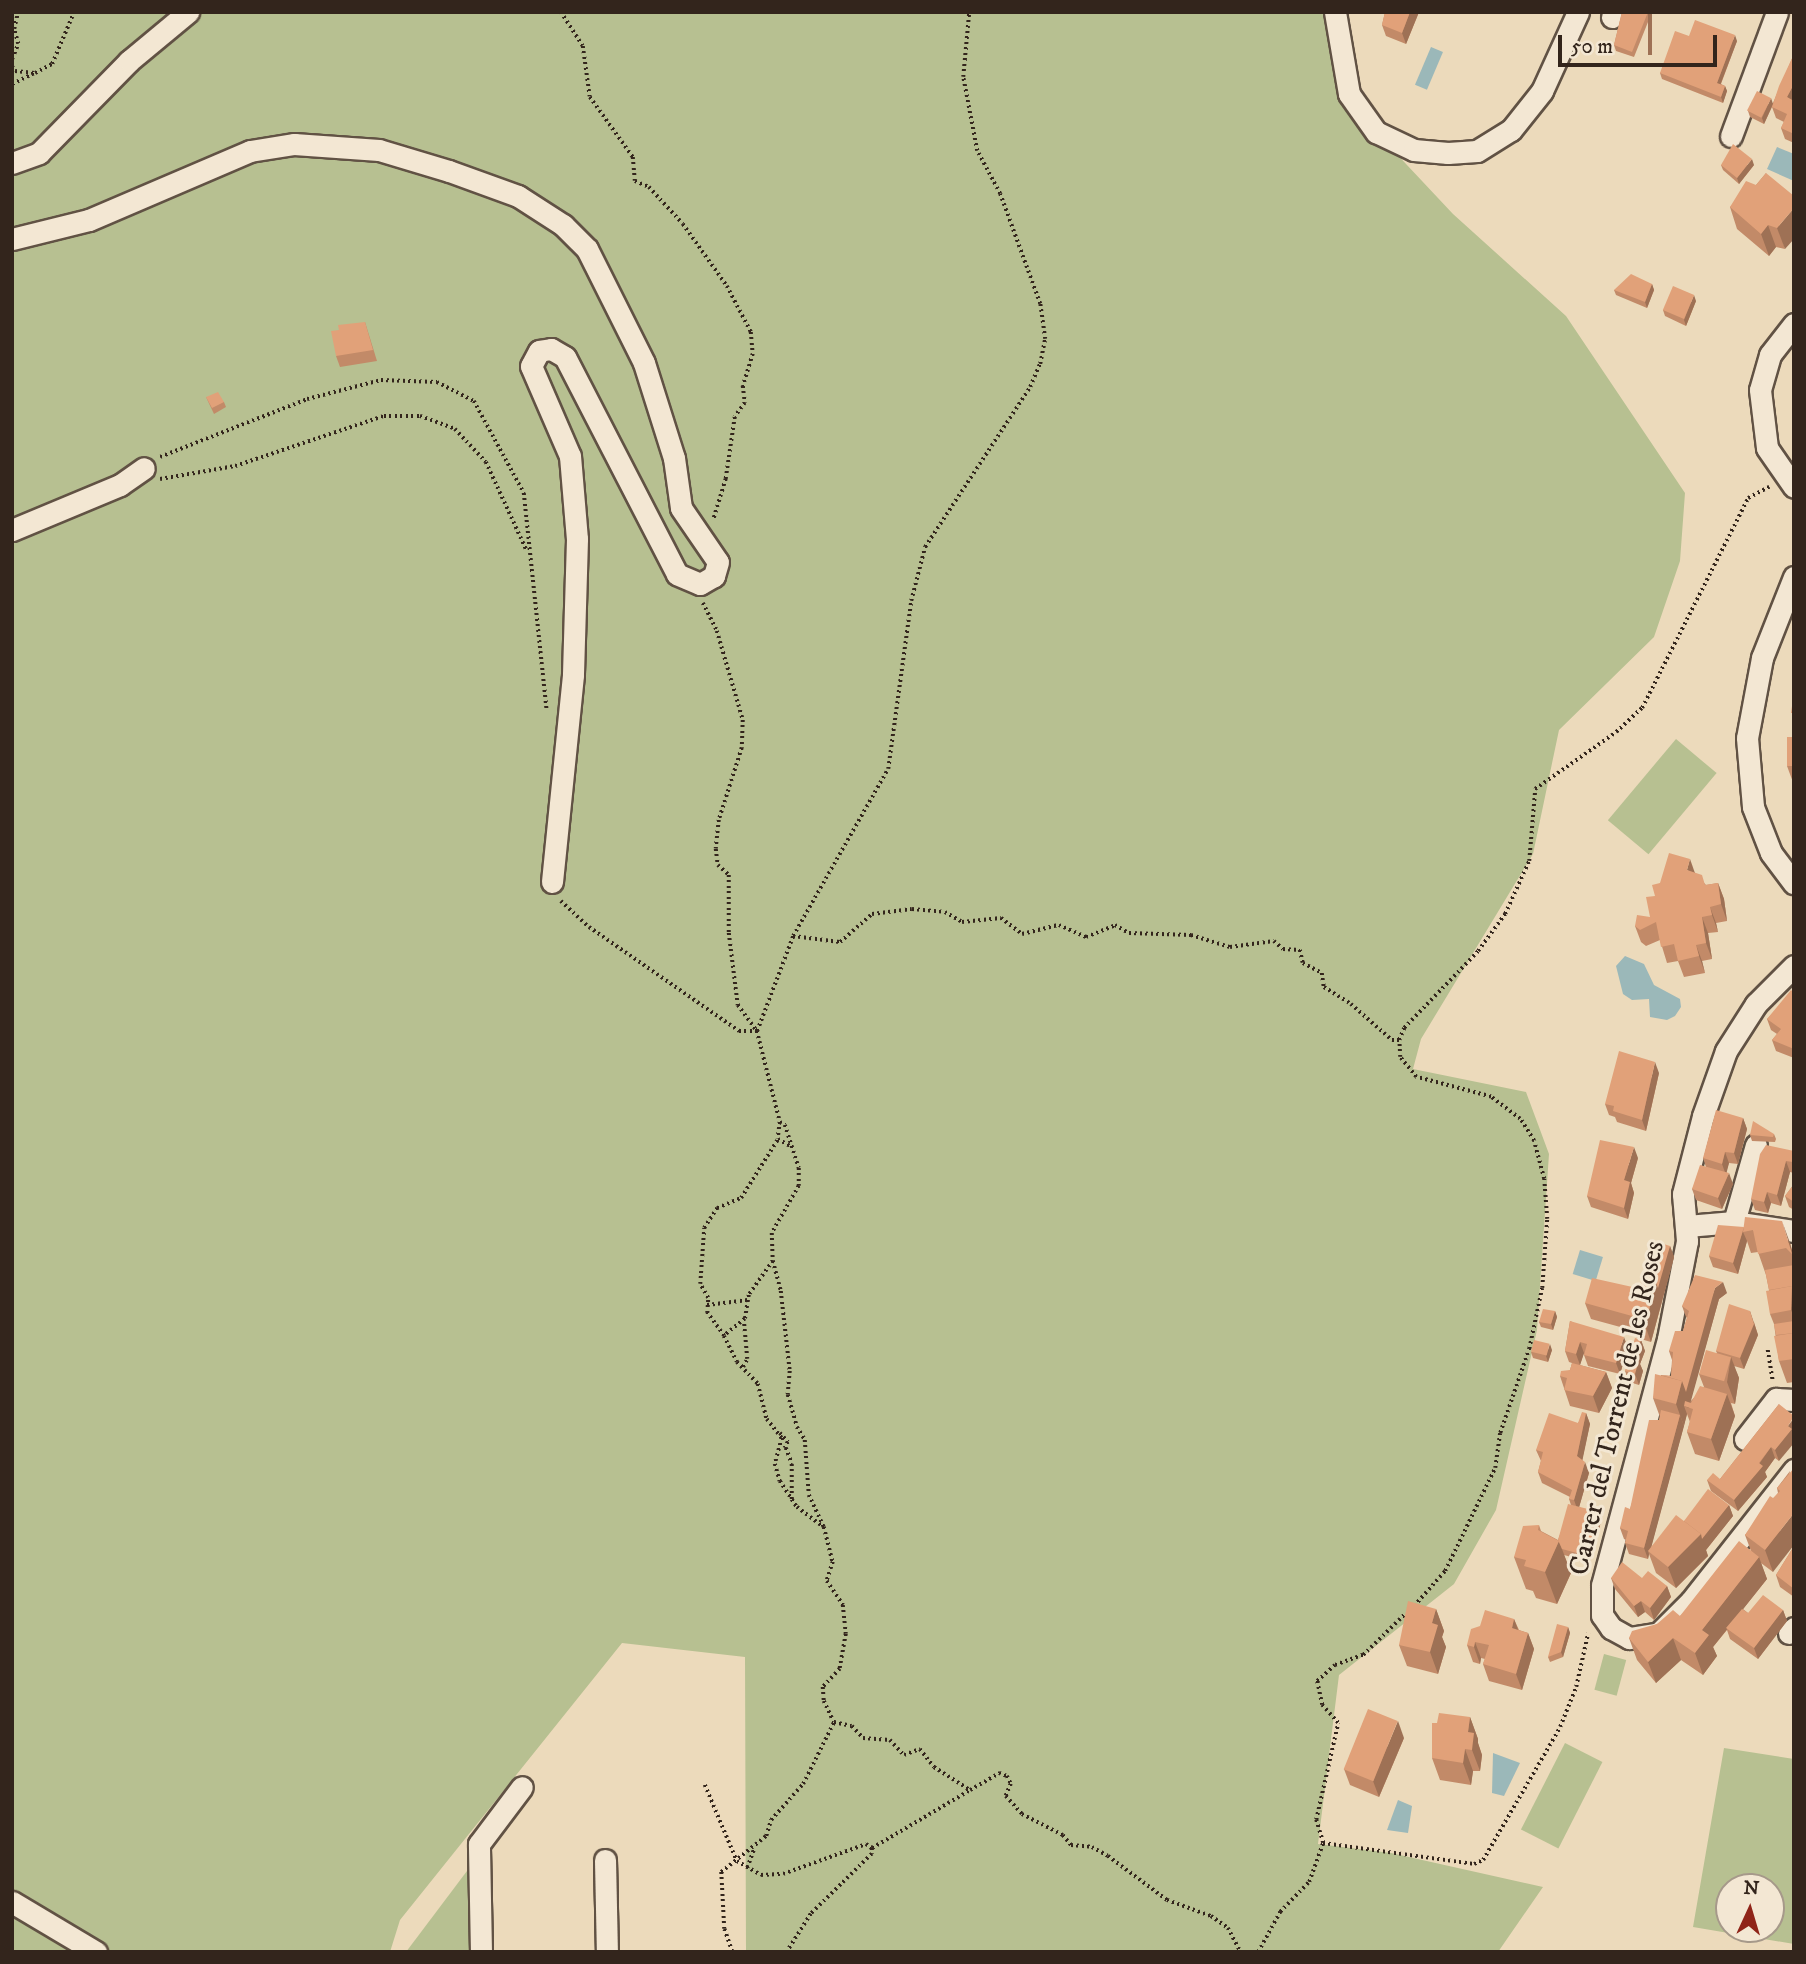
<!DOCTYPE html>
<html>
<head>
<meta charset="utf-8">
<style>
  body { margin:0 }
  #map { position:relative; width:1806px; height:1964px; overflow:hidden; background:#ecdabb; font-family:"IM FELL DW Pica",serif }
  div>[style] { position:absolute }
  .green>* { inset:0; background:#b7c091; transform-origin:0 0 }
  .water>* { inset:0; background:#9bb8b9; transform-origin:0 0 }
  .path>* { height:3.5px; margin-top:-1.75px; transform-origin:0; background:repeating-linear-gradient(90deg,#33251c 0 2px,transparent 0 5.5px) }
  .roads { filter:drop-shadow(2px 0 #615244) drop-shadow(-2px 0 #615244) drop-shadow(0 2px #615244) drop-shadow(0 -2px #615244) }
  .minor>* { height:21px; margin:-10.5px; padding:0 10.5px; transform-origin:10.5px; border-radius:10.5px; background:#f3e7d3 }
  .wall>* { inset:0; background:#c28a68 }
  .shaded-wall>* { inset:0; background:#9e7155; transform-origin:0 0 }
  .building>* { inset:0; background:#e1a179; transform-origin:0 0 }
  span { translate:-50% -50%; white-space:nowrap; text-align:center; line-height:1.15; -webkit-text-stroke:6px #f3e7d3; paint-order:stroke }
  .street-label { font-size:28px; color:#33251c }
  .frame { position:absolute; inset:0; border:14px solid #33251c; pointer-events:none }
  .north { position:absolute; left:1715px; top:1873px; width:70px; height:70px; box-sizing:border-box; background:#f3e7d3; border:2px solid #a6998a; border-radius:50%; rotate:4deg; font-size:19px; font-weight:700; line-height:28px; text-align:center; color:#33251c }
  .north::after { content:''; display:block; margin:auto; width:24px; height:32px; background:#8f2418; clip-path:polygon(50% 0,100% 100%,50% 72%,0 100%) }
  .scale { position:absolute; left:1558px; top:35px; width:159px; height:32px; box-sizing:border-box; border:4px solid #33251c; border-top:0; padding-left:9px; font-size:21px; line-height:24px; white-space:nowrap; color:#33251c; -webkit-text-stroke:5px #f3e7d3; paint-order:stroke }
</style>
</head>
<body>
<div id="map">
  <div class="green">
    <i style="clip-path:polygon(12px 12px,1335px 12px,1339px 44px,1376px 132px,1453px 214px,1566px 316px,1685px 493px,1680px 561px,1654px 637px,1559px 730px,1533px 854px,1421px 1039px,1413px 1069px,1526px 1092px,1549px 1154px,1537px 1330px,1496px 1510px,1454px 1584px,1339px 1675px,1318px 1844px,1391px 1853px,1543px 1887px,1498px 1952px,746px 1952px,745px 1657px,622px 1643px,400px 1920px,390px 1952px,12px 1952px)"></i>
    <i style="left:1676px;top:739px;width:53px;height:106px;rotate:40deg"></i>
    <i style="left:1604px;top:1654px;width:23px;height:37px;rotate:15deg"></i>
    <i style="left:1565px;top:1743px;width:42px;height:97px;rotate:27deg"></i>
    <i style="clip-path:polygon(evenodd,1724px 1748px,1794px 1759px,1794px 1944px,1693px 1927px,1724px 1748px,1729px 1887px,1771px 1887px,1771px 1929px,1729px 1929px,1729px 1887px)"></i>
    <i style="clip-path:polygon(473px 1863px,473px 1952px,406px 1952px)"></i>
  </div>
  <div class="water">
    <i style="left:1431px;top:47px;width:13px;height:41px;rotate:23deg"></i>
    <i style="clip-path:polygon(1777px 147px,1794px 154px,1794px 181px,1767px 169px)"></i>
    <i style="clip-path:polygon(1625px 956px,1644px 964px,1654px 985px,1680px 999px,1681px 1007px,1675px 1016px,1667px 1020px,1650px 1017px,1649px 999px,1632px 1000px,1623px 994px,1616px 966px)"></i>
    <i style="left:1580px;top:1250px;width:24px;height:25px;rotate:17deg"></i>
    <i style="clip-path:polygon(1493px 1753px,1520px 1763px,1504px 1796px,1492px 1793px)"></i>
    <i style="clip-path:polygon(1398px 1800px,1412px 1806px,1408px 1833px,1387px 1830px)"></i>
  </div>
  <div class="path">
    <i style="left:561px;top:12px;width:40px;rotate:57.1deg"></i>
    <i style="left:583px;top:46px;width:51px;rotate:82.2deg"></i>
    <i style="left:590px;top:97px;width:74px;rotate:54.4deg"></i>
    <i style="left:633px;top:157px;width:24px;rotate:85deg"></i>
    <i style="left:635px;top:181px;width:15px;rotate:23deg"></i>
    <i style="left:649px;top:187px;width:50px;rotate:47.4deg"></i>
    <i style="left:683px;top:224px;width:76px;rotate:54.6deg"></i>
    <i style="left:727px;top:286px;width:52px;rotate:62.4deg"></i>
    <i style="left:751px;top:332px;width:22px;rotate:85deg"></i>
    <i style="left:753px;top:354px;width:34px;rotate:107deg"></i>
    <i style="left:743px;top:386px;width:17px;rotate:83deg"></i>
    <i style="left:745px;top:403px;width:17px;rotate:126deg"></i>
    <i style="left:735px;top:417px;width:63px;rotate:98.3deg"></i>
    <i style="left:726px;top:479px;width:41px;rotate:107.1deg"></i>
    <i style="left:12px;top:59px;width:16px;rotate:-68deg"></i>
    <i style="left:18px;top:44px;width:16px;rotate:-105deg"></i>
    <i style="left:14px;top:29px;width:17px;rotate:-77deg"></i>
    <i style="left:12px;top:66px;width:6px;rotate:59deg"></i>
    <i style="left:15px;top:71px;width:20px;rotate:6deg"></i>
    <i style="left:35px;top:73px;width:19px;rotate:-28deg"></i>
    <i style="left:52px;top:64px;width:56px;rotate:-67.1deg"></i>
    <i style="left:12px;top:84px;width:25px;rotate:-26deg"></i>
    <i style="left:160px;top:457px;width:158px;rotate:-21.5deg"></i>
    <i style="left:307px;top:399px;width:76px;rotate:-14.4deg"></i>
    <i style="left:381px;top:380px;width:56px;rotate:2deg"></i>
    <i style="left:437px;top:382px;width:42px;rotate:27.2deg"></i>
    <i style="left:474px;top:401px;width:105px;rotate:61.5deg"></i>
    <i style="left:524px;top:493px;width:219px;rotate:84deg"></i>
    <i style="left:160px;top:479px;width:76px;rotate:-9.8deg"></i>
    <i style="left:235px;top:466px;width:157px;rotate:-18.6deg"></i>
    <i style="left:384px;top:416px;width:36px"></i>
    <i style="left:420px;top:416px;width:37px;rotate:20deg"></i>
    <i style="left:455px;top:429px;width:45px;rotate:46.8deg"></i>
    <i style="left:486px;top:462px;width:96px;rotate:65.3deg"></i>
    <i style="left:703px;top:603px;width:31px;rotate:63deg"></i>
    <i style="left:717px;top:631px;width:93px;rotate:73.7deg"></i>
    <i style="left:743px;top:720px;width:28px;rotate:92deg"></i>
    <i style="left:742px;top:748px;width:76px;rotate:107.7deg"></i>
    <i style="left:719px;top:820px;width:29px;rotate:96deg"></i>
    <i style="left:716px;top:849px;width:16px;rotate:83deg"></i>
    <i style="left:718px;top:865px;width:15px;rotate:42deg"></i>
    <i style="left:729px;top:875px;width:58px;rotate:90deg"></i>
    <i style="left:729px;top:933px;width:73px;rotate:82.9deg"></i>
    <i style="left:738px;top:1005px;width:32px;rotate:54deg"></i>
    <i style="left:757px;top:1031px;width:94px;rotate:75.8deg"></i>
    <i style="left:780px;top:1122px;width:6px;rotate:31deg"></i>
    <i style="left:785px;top:1125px;width:45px;rotate:72deg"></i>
    <i style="left:799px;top:1168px;width:18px;rotate:90deg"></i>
    <i style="left:799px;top:1186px;width:54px;rotate:119.9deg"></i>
    <i style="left:772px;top:1233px;width:28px;rotate:88deg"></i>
    <i style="left:773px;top:1261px;width:42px;rotate:125.2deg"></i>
    <i style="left:749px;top:1295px;width:24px;rotate:99deg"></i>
    <i style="left:745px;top:1319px;width:27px;rotate:141deg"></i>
    <i style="left:724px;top:1336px;width:29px;rotate:63deg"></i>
    <i style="left:737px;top:1362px;width:30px;rotate:46deg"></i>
    <i style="left:758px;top:1384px;width:36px;rotate:76deg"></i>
    <i style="left:767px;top:1419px;width:24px;rotate:52deg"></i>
    <i style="left:782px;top:1438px;width:27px;rotate:105deg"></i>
    <i style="left:775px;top:1464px;width:18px;rotate:74deg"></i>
    <i style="left:780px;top:1481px;width:31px;rotate:57deg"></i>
    <i style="left:797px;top:1507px;width:34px;rotate:37deg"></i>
    <i style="left:824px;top:1527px;width:36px;rotate:76deg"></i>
    <i style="left:833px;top:1562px;width:20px;rotate:108deg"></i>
    <i style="left:827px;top:1581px;width:29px;rotate:56deg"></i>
    <i style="left:843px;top:1605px;width:29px;rotate:84deg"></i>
    <i style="left:846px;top:1634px;width:36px;rotate:100deg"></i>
    <i style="left:840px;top:1669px;width:25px;rotate:133deg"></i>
    <i style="left:823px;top:1687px;width:14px;rotate:86deg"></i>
    <i style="left:824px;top:1701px;width:23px;rotate:65deg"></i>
    <i style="left:834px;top:1722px;width:18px;rotate:13deg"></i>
    <i style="left:852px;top:1726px;width:16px;rotate:47deg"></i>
    <i style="left:863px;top:1738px;width:27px;rotate:4deg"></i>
    <i style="left:890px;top:1740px;width:21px;rotate:47deg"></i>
    <i style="left:904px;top:1755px;width:17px;rotate:-21deg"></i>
    <i style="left:920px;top:1749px;width:23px;rotate:52deg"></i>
    <i style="left:934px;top:1767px;width:43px;rotate:32.6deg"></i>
    <i style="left:970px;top:1790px;width:34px;rotate:-30deg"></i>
    <i style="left:999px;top:1773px;width:9px;rotate:21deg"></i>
    <i style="left:1007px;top:1776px;width:9px;rotate:63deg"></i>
    <i style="left:1011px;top:1784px;width:13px;rotate:113deg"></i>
    <i style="left:1006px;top:1796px;width:24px;rotate:48deg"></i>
    <i style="left:1022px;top:1814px;width:46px;rotate:27.1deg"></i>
    <i style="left:1063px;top:1835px;width:13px;rotate:51deg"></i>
    <i style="left:1071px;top:1845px;width:21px;rotate:5deg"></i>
    <i style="left:1092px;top:1847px;width:18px;rotate:29deg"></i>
    <i style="left:1108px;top:1856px;width:74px;rotate:36.7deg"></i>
    <i style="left:1167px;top:1900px;width:47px;rotate:20deg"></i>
    <i style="left:1211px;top:1916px;width:21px;rotate:35deg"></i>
    <i style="left:1228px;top:1928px;width:27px;rotate:62deg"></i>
    <i style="left:561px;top:901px;width:38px;rotate:43deg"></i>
    <i style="left:589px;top:927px;width:183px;rotate:34.7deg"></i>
    <i style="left:739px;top:1031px;width:18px"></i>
    <i style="left:793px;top:936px;width:47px;rotate:7.3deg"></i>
    <i style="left:840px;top:942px;width:43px;rotate:-41.2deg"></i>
    <i style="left:872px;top:914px;width:40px;rotate:-7.1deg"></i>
    <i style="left:912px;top:909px;width:33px;rotate:5deg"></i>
    <i style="left:945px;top:912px;width:20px;rotate:30deg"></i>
    <i style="left:962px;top:922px;width:39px;rotate:-6deg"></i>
    <i style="left:1001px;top:918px;width:26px;rotate:37deg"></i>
    <i style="left:1022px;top:934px;width:38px;rotate:-14deg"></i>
    <i style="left:1059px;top:925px;width:30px;rotate:24deg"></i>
    <i style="left:1086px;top:937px;width:31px;rotate:-22deg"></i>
    <i style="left:1115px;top:925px;width:16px;rotate:30deg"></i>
    <i style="left:1129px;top:933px;width:62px;rotate:1.8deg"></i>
    <i style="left:1191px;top:935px;width:41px;rotate:17.1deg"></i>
    <i style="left:1230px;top:947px;width:44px;rotate:-7.8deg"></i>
    <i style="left:1274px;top:941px;width:12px;rotate:42deg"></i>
    <i style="left:1283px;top:949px;width:17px;rotate:3deg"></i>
    <i style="left:1300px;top:950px;width:13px;rotate:77deg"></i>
    <i style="left:1303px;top:963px;width:21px;rotate:28deg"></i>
    <i style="left:1322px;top:973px;width:14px;rotate:82deg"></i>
    <i style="left:1324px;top:987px;width:32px;rotate:32deg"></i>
    <i style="left:1351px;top:1004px;width:55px;rotate:41.3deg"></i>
    <i style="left:1392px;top:1040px;width:7px"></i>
    <i style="left:757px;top:1031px;width:102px;rotate:-69.2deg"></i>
    <i style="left:793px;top:936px;width:192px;rotate:-60.4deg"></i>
    <i style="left:888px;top:769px;width:170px;rotate:-82.2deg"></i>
    <i style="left:911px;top:601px;width:56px;rotate:-75.5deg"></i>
    <i style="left:925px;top:547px;width:191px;rotate:-56.7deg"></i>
    <i style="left:1030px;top:387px;width:25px;rotate:-67deg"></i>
    <i style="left:1040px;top:364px;width:25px;rotate:-79deg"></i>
    <i style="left:1045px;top:339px;width:35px;rotate:-98deg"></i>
    <i style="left:1040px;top:304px;width:117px;rotate:-110deg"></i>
    <i style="left:1000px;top:194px;width:49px;rotate:-118.1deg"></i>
    <i style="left:977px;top:151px;width:75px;rotate:-100.7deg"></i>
    <i style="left:963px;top:77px;width:65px;rotate:-84.7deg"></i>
    <i style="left:780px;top:1122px;width:17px;rotate:97deg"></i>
    <i style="left:778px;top:1139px;width:14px;rotate:30deg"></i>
    <i style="left:773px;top:1261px;width:31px;rotate:75deg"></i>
    <i style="left:781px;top:1291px;width:81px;rotate:83.6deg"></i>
    <i style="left:790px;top:1371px;width:24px;rotate:95deg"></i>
    <i style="left:788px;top:1395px;width:33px;rotate:74deg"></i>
    <i style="left:797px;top:1427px;width:15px;rotate:58deg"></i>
    <i style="left:805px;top:1440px;width:55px;rotate:85.8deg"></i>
    <i style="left:809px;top:1495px;width:35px;rotate:65deg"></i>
    <i style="left:707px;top:1305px;width:41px;rotate:-7deg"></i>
    <i style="left:724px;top:1336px;width:29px;rotate:-126deg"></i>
    <i style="left:707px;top:1313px;width:15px;rotate:-86deg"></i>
    <i style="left:708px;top:1298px;width:16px;rotate:-120deg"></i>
    <i style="left:700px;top:1284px;width:56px;rotate:-85.9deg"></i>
    <i style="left:704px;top:1228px;width:24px;rotate:-57deg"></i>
    <i style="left:717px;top:1208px;width:26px;rotate:-23deg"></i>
    <i style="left:741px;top:1198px;width:70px;rotate:-57.9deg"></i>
    <i style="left:1768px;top:1350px;width:30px;rotate:81deg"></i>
    <i style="left:743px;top:1367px;width:9px;rotate:-63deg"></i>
    <i style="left:747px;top:1359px;width:37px;rotate:-95deg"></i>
    <i style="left:780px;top:1433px;width:12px;rotate:48deg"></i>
    <i style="left:788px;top:1442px;width:7px;rotate:117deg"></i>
    <i style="left:786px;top:1448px;width:17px;rotate:69deg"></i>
    <i style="left:792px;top:1464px;width:36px;rotate:90deg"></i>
    <i style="left:1414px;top:1606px;width:47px;rotate:-48.5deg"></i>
    <i style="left:1445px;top:1571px;width:114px;rotate:-64.1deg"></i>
    <i style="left:1495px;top:1468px;width:35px;rotate:-82deg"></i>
    <i style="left:1500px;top:1433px;width:89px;rotate:-71deg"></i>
    <i style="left:1529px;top:1349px;width:62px;rotate:-78deg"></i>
    <i style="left:1542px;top:1288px;width:69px;rotate:-85.9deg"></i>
    <i style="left:1547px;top:1219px;width:40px;rotate:-94.3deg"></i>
    <i style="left:1544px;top:1179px;width:39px;rotate:-105deg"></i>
    <i style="left:1534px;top:1141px;width:26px;rotate:-122deg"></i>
    <i style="left:1520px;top:1119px;width:36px;rotate:-143deg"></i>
    <i style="left:1491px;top:1097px;width:78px;rotate:-165.1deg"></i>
    <i style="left:1416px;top:1077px;width:26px;rotate:-129deg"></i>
    <i style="left:1400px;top:1057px;width:17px;rotate:-93deg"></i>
    <i style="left:1399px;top:1040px;width:13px;rotate:-67deg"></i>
    <i style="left:1404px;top:1028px;width:107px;rotate:-46.1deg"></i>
    <i style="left:1478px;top:951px;width:46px;rotate:-53.9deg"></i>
    <i style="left:1505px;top:914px;width:58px;rotate:-65.6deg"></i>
    <i style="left:1529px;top:861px;width:72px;rotate:-85.2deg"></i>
    <i style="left:1535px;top:789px;width:99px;rotate:-35.1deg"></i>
    <i style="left:1616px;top:732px;width:35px;rotate:-43deg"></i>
    <i style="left:1642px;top:708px;width:235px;rotate:-63.2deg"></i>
    <i style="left:1748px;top:498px;width:24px;rotate:-28deg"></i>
    <i style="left:705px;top:1785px;width:82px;rotate:67.2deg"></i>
    <i style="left:737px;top:1861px;width:28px;rotate:30deg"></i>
    <i style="left:761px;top:1875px;width:22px;rotate:-3deg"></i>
    <i style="left:783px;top:1874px;width:88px;rotate:-19.9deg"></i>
    <i style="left:866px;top:1844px;width:7px;rotate:34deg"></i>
    <i style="left:872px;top:1848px;width:6px;rotate:90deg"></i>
    <i style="left:872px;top:1854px;width:86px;rotate:135.5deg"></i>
    <i style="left:811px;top:1914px;width:45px;rotate:122.3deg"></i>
    <i style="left:1323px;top:1843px;width:152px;rotate:7.9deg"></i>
    <i style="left:1474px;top:1864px;width:10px;rotate:-24deg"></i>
    <i style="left:1483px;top:1860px;width:154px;rotate:-59.9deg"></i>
    <i style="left:1560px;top:1727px;width:43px;rotate:-68.2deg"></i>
    <i style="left:1576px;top:1687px;width:55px;rotate:-77.5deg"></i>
    <i style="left:872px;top:1848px;width:114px;rotate:-30.6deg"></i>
    <i style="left:747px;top:1868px;width:20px;rotate:-70deg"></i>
    <i style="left:732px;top:1952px;width:24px;rotate:-109deg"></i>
    <i style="left:724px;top:1929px;width:57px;rotate:-93deg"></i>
    <i style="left:721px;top:1872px;width:58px;rotate:-38.7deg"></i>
    <i style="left:766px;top:1836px;width:17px;rotate:-73deg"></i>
    <i style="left:771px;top:1820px;width:48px;rotate:-48.4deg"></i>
    <i style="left:803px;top:1784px;width:69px;rotate:-63.4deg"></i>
    <i style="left:1258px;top:1952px;width:46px;rotate:-61.2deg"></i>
    <i style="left:1280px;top:1912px;width:42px;rotate:-46deg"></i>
    <i style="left:1309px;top:1882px;width:41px;rotate:-70.3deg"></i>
    <i style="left:1323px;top:1843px;width:24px;rotate:-107deg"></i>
    <i style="left:1316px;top:1820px;width:99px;rotate:-77.2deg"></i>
    <i style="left:1338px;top:1723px;width:24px;rotate:-132deg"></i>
    <i style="left:1322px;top:1705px;width:25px;rotate:-102deg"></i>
    <i style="left:1317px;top:1681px;width:24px;rotate:-42deg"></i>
    <i style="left:1335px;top:1665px;width:30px;rotate:-20deg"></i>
    <i style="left:1363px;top:1655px;width:60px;rotate:-44.3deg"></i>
  </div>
  <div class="roads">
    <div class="minor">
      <i style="left:1335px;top:12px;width:83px;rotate:80.3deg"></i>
      <i style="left:1349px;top:94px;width:47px;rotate:54.6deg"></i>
      <i style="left:1376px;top:132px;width:42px;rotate:25.3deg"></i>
      <i style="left:1414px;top:150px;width:34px;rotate:5deg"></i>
      <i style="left:1448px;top:153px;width:29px;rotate:-4deg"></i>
      <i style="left:1477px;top:151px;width:40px;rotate:-32deg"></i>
      <i style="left:1511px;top:130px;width:50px;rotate:-51.5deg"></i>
      <i style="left:1542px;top:91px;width:87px;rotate:-65.5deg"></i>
      <i style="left:1612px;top:17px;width:5px;rotate:-68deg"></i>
      <i style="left:1731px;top:136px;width:132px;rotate:-69.6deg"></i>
      <i style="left:12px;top:163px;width:29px;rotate:-20deg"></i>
      <i style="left:39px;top:153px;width:129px;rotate:-45.6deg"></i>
      <i style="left:129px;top:61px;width:77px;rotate:-39.7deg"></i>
      <i style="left:12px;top:239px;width:79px;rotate:-13.9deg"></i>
      <i style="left:89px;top:220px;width:175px;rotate:-23.2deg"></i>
      <i style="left:250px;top:151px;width:45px;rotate:-9deg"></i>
      <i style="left:294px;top:144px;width:85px;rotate:4deg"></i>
      <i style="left:379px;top:150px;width:73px;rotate:16.7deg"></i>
      <i style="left:449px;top:171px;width:73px;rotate:19.9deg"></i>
      <i style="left:518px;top:196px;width:54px;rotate:32.8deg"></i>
      <i style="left:563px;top:225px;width:34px;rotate:45deg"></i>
      <i style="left:587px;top:249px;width:127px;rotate:63.4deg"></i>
      <i style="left:644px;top:363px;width:100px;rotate:72.5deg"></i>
      <i style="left:674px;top:458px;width:50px;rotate:82deg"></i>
      <i style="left:681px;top:508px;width:65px;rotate:55.6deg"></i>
      <i style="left:718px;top:562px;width:15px;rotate:106deg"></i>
      <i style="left:714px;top:576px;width:16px;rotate:150deg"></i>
      <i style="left:700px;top:584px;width:25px;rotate:-157deg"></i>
      <i style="left:677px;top:574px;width:244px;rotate:-117.3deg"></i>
      <i style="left:565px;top:357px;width:16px;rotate:-150deg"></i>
      <i style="left:551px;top:349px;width:12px;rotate:171deg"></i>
      <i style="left:539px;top:351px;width:17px;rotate:118deg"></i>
      <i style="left:531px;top:366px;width:98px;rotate:66.6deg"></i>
      <i style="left:570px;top:456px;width:83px;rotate:85.2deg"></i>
      <i style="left:577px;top:539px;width:136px;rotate:91.7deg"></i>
      <i style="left:573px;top:675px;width:208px;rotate:95.8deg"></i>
      <i style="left:1794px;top:324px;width:39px;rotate:128deg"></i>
      <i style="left:1770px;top:355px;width:36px;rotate:106deg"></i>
      <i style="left:1760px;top:390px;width:58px;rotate:83.1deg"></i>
      <i style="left:1767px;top:448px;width:47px;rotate:55.3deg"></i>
      <i style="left:12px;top:530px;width:117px;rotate:-22.6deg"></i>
      <i style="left:120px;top:485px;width:29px;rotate:-35deg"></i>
      <i style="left:1794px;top:577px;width:87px;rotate:111.6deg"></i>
      <i style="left:1762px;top:658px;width:81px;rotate:100.6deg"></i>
      <i style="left:1747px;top:738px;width:69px;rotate:85deg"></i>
      <i style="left:1753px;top:807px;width:49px;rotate:68.6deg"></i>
      <i style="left:1771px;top:853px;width:38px;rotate:53deg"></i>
      <i style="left:1794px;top:966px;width:54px;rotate:135deg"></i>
      <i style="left:1756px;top:1004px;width:56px;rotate:122.6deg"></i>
      <i style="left:1726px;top:1051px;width:69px;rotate:109.5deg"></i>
      <i style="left:1703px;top:1116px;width:81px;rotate:104.4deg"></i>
      <i style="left:1683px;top:1194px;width:47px;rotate:85.1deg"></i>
      <i style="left:1687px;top:1241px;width:100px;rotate:101deg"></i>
      <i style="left:1668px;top:1339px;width:255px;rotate:105deg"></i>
      <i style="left:1602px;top:1585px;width:30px;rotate:90deg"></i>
      <i style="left:1602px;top:1615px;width:16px;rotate:55deg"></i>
      <i style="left:1611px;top:1628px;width:21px;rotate:29deg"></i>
      <i style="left:1629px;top:1638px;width:30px;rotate:-9deg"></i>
      <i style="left:1659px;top:1633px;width:45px;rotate:-45deg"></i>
      <i style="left:1691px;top:1601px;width:167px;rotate:-51.8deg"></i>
      <i style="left:1734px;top:1222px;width:80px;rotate:-74.1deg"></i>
      <i style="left:1687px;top:1226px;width:47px;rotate:-4.9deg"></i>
      <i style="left:1734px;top:1222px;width:61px;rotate:8.5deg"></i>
      <i style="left:1745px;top:1439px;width:51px;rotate:-52.2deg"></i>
      <i style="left:1776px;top:1399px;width:18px;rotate:3deg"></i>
      <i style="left:1789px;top:1633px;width:7px;rotate:-45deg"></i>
      <i style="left:605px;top:1860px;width:92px;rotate:88.8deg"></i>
      <i style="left:12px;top:1902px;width:98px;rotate:30.8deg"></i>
      <i style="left:481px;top:1952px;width:108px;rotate:-91.1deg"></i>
      <i style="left:479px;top:1844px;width:71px;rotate:-53deg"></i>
    </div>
  </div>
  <div class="wall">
    <i style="clip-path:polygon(1385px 12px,1419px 12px,1406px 44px,1386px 36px,1382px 25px)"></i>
    <i style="clip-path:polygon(1622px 12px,1652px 12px,1634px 57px,1616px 51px,1614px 45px)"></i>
    <i style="clip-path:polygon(1689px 36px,1737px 41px,1721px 84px,1725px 86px,1727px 91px,1723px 103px,1662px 79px,1660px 73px)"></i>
    <i style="clip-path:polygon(1794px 54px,1794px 143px,1785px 139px,1781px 128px,1784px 122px,1776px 118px,1772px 107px,1764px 124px,1750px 117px,1748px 111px,1773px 103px)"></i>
    <i style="clip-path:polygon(1721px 165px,1754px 165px,1739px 184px,1723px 170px)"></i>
    <i style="clip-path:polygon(1766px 173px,1785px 249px,1776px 247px,1769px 256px,1737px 229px,1730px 207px,1756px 185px)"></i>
    <i style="clip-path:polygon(1652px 284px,1654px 290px,1647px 308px,1616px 295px,1614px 290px)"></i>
    <i style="clip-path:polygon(1696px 301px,1686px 326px,1665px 316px,1663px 310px)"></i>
    <i style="clip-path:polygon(365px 322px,377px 361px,340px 367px,336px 356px)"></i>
    <i style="clip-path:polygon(206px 397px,224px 402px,226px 407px,214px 414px)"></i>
    <i style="clip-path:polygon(1794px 737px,1794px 785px,1787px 766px)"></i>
    <i style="clip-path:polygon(1694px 872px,1706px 885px,1718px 883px,1724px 899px,1727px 921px,1716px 923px,1718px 932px,1708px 933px,1712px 959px,1702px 961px,1705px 973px,1684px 977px,1678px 961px,1667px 963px,1660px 940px,1646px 946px,1641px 942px,1635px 926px,1650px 917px,1655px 896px,1660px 883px)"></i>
    <i style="clip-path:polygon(1794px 993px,1794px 1058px,1776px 1051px,1772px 1040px,1777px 1034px,1771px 1030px,1767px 1019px)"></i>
    <i style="clip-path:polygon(1659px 1073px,1646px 1131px,1617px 1122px,1615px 1117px,1609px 1115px,1605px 1104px)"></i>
    <i style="clip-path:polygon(1743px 1118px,1747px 1129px,1738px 1164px,1729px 1163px,1726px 1172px,1733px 1184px,1722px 1209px,1696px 1200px,1692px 1189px,1706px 1167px,1703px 1158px)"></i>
    <i style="clip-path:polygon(1774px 1134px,1776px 1139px,1775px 1142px,1752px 1141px,1750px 1135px)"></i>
    <i style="clip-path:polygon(1794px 1151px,1794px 1173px,1790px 1172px,1781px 1206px,1771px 1203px,1768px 1213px,1755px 1210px,1751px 1199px)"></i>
    <i style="clip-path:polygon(1638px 1158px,1631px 1183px,1634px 1193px,1628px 1219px,1591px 1207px,1587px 1196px)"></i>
    <i style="clip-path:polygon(1794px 1184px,1794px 1210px,1789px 1207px,1785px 1196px)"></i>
    <i style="clip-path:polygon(1744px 1227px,1790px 1243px,1794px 1256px,1794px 1382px,1787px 1383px,1779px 1361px,1774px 1324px,1770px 1314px,1769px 1290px,1766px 1275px,1758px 1252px,1751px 1253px,1747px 1241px,1738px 1274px,1713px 1267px,1709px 1256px)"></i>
    <i style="clip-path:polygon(1670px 1246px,1674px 1257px,1651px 1342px,1637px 1338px,1635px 1331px,1591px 1319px,1585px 1303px,1638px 1290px)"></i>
    <i style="clip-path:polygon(1727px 1293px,1719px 1299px,1690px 1402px,1704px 1387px,1699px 1374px,1717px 1353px,1716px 1351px,1754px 1322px,1758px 1335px,1744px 1369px,1734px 1366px,1739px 1378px,1735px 1404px,1731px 1403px,1735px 1416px,1719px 1461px,1695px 1454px,1687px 1432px,1690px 1422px,1687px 1414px,1651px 1547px,1684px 1521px,1729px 1505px,1733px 1516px,1706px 1550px,1708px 1556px,1676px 1588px,1656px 1573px,1649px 1554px,1648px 1559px,1629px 1554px,1625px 1543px,1626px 1540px,1624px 1539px,1620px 1528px,1630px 1509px,1660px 1417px,1653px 1398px,1661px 1375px,1671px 1376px,1672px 1360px,1669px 1351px,1683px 1331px,1687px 1318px,1686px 1317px,1682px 1306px)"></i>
    <i style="clip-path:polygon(1555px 1311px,1557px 1317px,1553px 1330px,1541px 1327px,1539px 1322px)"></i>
    <i style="clip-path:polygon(1570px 1321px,1628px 1348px,1620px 1374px,1588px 1366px,1584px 1355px,1584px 1353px,1580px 1365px,1606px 1372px,1612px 1388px,1599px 1413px,1570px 1406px,1560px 1376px,1570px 1370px,1572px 1363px,1569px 1362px,1565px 1351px)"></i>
    <i style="clip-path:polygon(1641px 1340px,1645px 1351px,1640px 1364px,1643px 1371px,1639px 1385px,1629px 1382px,1625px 1371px)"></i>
    <i style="clip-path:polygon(1552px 1350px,1548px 1362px,1533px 1358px,1531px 1352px)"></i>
    <i style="clip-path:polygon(1779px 1404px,1779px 1461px,1775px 1458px,1765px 1472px,1767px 1477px,1738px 1511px,1711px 1491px,1707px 1480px,1720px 1479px)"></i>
    <i style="clip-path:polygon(1586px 1413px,1590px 1424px,1582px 1460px,1589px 1473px,1579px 1507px,1602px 1518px,1590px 1562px,1564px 1555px,1571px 1573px,1557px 1604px,1536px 1598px,1533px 1591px,1526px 1589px,1514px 1557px,1539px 1525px,1541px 1531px,1558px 1540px,1571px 1505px,1569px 1499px,1570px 1497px,1542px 1483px,1538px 1472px,1541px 1461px,1536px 1450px,1578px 1423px)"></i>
    <i style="clip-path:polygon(1790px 1471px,1773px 1572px,1761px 1563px,1767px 1579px,1743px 1609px,1748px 1613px,1783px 1610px,1787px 1621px,1758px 1659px,1730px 1639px,1727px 1630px,1713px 1647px,1717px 1656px,1703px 1675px,1681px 1660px,1656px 1683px,1637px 1660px,1629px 1638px,1657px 1624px,1680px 1616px,1751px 1551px,1745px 1535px,1778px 1493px,1777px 1488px)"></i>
    <i style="clip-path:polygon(1794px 1546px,1794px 1597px,1780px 1587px,1776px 1575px)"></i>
    <i style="clip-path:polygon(1611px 1578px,1642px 1578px,1667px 1586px,1671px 1597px,1654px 1620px,1645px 1612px,1638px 1617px,1615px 1589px)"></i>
    <i style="clip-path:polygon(1436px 1609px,1444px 1631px,1442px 1637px,1446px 1647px,1438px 1674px,1407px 1666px,1399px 1645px)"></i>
    <i style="clip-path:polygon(1514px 1619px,1519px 1630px,1528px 1633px,1534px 1649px,1522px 1690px,1489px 1681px,1483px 1664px,1485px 1659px,1481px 1658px,1480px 1664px,1473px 1662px,1467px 1645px)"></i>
    <i style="clip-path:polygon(1568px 1627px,1570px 1633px,1563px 1657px,1550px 1662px,1548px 1657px)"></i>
    <i style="clip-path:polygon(1470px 1717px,1478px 1739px,1478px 1743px,1482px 1755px,1480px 1771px,1473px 1771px,1471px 1785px,1440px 1780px,1432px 1758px,1437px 1723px)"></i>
    <i style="clip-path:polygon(1404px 1738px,1379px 1797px,1350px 1785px,1344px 1769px)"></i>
  </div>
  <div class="shaded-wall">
    <i style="clip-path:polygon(1410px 12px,1419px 12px,1406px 44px,1402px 33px)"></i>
    <i style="left:1648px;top:12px;width:4px;height:43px"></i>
    <i style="clip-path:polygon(1735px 35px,1737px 41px,1719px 88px,1717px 83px)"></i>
    <i style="clip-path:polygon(1794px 84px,1794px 103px,1787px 97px)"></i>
    <i style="clip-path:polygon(1725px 86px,1727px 91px,1723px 103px,1721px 97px)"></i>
    <i style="clip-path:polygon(1771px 98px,1773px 104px,1764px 124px,1762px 118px)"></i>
    <i style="clip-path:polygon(1752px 159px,1754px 165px,1739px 184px,1737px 178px)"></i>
    <i style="clip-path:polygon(1794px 208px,1794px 239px,1785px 249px,1777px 228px)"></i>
    <i style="clip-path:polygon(1768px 225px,1776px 247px,1769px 256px,1761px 234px)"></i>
    <i style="clip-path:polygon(1652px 284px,1654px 290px,1647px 308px,1645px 302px)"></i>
    <i style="clip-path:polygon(1694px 295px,1696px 301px,1686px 326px,1684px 320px)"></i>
    <i style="clip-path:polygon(1690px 859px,1696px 876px,1687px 870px)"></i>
    <i style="clip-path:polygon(1718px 883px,1724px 899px,1727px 921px,1721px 904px)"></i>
    <i style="clip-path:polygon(1710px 907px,1716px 923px,1718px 932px,1712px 915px)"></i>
    <i style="clip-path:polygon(1702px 917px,1708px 933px,1712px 959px,1706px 943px)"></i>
    <i style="clip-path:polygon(1696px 945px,1702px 961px,1705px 973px,1699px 956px)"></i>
    <i style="clip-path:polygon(1655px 1062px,1659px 1073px,1646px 1131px,1642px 1120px)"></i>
    <i style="clip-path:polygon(1743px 1118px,1747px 1129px,1738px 1164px,1734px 1153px)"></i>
    <i style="clip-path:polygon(1634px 1147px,1638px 1158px,1631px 1183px,1634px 1193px,1628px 1219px,1624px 1208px,1624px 1180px)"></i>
    <i style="clip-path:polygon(1725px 1152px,1729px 1163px,1726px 1175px,1722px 1164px)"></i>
    <i style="clip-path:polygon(1786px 1161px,1790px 1172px,1781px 1206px,1777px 1195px)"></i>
    <i style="clip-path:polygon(1729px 1173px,1733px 1184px,1722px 1209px,1718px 1198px)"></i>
    <i style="clip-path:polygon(1767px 1192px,1771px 1203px,1768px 1213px,1764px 1202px)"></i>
    <i style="clip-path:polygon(1782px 1221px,1790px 1243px,1794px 1260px)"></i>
    <i style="clip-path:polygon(1744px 1227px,1743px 1232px,1747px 1241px,1738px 1274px,1733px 1263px)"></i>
    <i style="clip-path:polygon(1670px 1246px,1674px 1257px,1651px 1342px,1645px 1325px,1656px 1283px)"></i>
    <i style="clip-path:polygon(1723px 1282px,1727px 1293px,1719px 1299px,1689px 1408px,1684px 1406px,1687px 1414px,1684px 1426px,1676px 1404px,1682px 1381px,1715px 1288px)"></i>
    <i style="clip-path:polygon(1792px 1286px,1794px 1291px,1794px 1317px,1791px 1310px)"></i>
    <i style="clip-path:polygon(1555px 1311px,1557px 1317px,1553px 1330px,1551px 1324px)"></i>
    <i style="clip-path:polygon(1750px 1311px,1758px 1335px,1744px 1369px,1740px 1358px)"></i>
    <i style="clip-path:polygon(1624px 1337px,1628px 1348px,1620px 1374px,1616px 1363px)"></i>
    <i style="clip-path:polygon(1641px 1340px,1645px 1351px,1640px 1364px,1643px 1371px,1639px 1385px,1635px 1374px,1634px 1358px)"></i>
    <i style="clip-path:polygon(1580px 1342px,1584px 1353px,1580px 1365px,1576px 1354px)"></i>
    <i style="clip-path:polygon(1550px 1344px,1552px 1350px,1548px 1362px,1546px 1356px)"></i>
    <i style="clip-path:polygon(1731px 1357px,1739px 1378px,1735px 1404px,1727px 1382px)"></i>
    <i style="clip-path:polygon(1606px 1372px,1612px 1388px,1599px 1413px,1593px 1396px)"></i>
    <i style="clip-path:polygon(1727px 1394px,1735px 1416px,1719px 1461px,1711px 1439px)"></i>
    <i style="clip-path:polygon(1586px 1413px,1590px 1424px,1581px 1467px,1577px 1456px)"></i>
    <i style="clip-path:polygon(1680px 1415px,1684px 1426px,1650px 1552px,1648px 1551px,1649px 1554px,1648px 1559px,1644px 1548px)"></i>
    <i style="clip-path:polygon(1794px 1418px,1794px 1443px,1779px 1461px,1775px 1450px,1788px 1426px)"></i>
    <i style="clip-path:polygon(1771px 1447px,1775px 1458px,1765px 1472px,1767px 1477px,1738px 1511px,1734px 1500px)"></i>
    <i style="clip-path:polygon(1585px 1462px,1589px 1473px,1578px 1511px,1574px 1500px)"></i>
    <i style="clip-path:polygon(1729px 1505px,1733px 1516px,1706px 1550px,1708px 1556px,1676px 1588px,1668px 1567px)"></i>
    <i style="clip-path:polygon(1600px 1512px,1602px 1518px,1590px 1562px,1588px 1556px)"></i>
    <i style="clip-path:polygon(1794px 1513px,1794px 1545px,1773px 1572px,1765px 1550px)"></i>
    <i style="clip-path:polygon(1559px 1541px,1571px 1573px,1557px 1604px,1545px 1572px)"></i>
    <i style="clip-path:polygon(1759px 1557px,1767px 1579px,1713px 1647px,1717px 1656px,1703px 1675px,1695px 1653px,1702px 1630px)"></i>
    <i style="clip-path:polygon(1667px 1586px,1671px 1597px,1654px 1620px,1650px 1608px)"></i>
    <i style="clip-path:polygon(1641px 1601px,1645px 1612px,1638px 1617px,1634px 1606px)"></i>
    <i style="clip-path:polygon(1436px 1609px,1444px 1631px,1442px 1637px,1446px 1647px,1438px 1674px,1430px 1652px,1432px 1623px)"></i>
    <i style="clip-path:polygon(1783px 1610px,1787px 1621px,1758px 1659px,1754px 1648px)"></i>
    <i style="clip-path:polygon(1514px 1619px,1520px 1635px,1512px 1628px)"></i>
    <i style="clip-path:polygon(1568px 1627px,1570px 1633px,1563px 1657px,1561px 1652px)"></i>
    <i style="clip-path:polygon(1528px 1633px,1534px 1649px,1522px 1690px,1516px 1674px)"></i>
    <i style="clip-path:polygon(1673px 1638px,1681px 1660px,1656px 1683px,1648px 1662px)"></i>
    <i style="clip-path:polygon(1475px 1642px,1481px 1658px,1480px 1664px,1474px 1647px)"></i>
    <i style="clip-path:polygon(1470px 1717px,1478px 1739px,1478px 1743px,1482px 1755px,1480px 1771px,1472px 1750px,1468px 1732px)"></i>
    <i style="clip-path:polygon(1398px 1721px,1404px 1738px,1379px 1797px,1373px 1781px)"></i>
    <i style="clip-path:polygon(1465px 1749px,1473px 1771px,1471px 1785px,1463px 1763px)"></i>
  </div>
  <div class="building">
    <i style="clip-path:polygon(1385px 12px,1410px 12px,1402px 33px,1382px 25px)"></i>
    <i style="clip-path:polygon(1622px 12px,1648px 12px,1632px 52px,1614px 45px)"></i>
    <i style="clip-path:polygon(1695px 20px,1735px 35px,1717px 83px,1725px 86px,1721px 97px,1660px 73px,1675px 31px,1689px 36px)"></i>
    <i style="clip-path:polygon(1794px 54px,1794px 84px,1787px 97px,1794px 101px,1794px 134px,1781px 128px,1787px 114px,1772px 107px,1779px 86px)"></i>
    <i style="left:1757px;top:91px;width:16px;height:22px;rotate:27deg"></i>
    <i style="clip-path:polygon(1733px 144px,1752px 159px,1737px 178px,1721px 165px)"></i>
    <i style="clip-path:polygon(1766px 173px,1794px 196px,1794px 198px,1792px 201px,1794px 203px,1794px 208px,1777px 228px,1768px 225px,1761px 234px,1730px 207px,1746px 181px,1756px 185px)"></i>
    <i style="clip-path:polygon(1631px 274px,1652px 284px,1645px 302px,1614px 290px)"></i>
    <i style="left:1673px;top:286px;width:23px;height:26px;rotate:23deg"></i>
    <i style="clip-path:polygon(365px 322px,373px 350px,336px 356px,331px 331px,339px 330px,338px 325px)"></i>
    <i style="clip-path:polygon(218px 392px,224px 402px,212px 408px,206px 397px)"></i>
    <i style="clip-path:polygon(1794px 693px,1794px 713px,1791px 713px)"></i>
    <i style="left:1787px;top:737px;width:7px;height:29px"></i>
    <i style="clip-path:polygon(1669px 853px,1690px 859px,1687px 870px,1702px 875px,1705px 885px,1718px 883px,1721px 904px,1710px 907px,1712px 915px,1702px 917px,1706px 943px,1696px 945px,1699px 956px,1678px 961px,1674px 944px,1661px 947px,1656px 922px,1640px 930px,1635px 926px,1637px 915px,1650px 917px,1646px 897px,1655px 896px,1652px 885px,1660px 883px)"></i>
    <i style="clip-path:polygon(1791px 990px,1794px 993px,1794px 1049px,1772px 1040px,1781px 1029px,1767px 1019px)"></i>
    <i style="clip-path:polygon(1619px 1051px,1655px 1062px,1642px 1120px,1613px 1111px,1614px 1106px,1605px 1104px)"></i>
    <i style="clip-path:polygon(1716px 1110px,1743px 1118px,1734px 1153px,1725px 1152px,1722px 1164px,1703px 1158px)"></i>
    <i style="clip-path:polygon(1753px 1121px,1774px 1134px,1773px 1137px,1750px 1135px)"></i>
    <i style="clip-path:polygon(1600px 1140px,1634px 1147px,1624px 1180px,1630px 1182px,1624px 1208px,1587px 1196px)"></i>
    <i style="clip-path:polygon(1766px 1145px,1794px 1151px,1794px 1158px,1793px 1162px,1786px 1161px,1777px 1195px,1767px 1192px,1764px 1202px,1751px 1199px,1760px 1154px)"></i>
    <i style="clip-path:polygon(1700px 1165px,1729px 1173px,1718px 1198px,1692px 1189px)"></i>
    <i style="clip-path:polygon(1794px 1184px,1794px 1202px,1785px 1196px)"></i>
    <i style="clip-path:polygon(1745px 1217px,1782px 1221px,1792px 1254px,1786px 1248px,1758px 1254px,1753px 1230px,1743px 1232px)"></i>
    <i style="clip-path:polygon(1718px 1225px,1744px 1227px,1733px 1263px,1709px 1256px)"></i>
    <i style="clip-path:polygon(1654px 1241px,1670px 1246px,1658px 1288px,1656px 1283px,1643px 1279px)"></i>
    <i style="clip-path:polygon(1794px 1265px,1794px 1291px,1792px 1286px,1769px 1290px,1765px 1270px)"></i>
    <i style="clip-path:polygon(1695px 1275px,1723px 1282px,1715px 1288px,1686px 1392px,1682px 1381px,1661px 1375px,1671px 1376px,1673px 1352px,1669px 1351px,1675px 1331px,1683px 1331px,1689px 1311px,1682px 1306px)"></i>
    <i style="clip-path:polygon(1592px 1278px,1637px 1288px,1633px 1301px,1643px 1279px,1656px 1283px,1645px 1325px,1631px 1322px,1632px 1316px,1585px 1303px)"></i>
    <i style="clip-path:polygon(1792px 1286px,1791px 1310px,1770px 1314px,1766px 1291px)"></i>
    <i style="clip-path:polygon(1729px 1304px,1750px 1311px,1754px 1324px,1740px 1358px,1716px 1351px)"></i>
    <i style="clip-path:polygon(1543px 1309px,1555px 1311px,1551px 1324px,1539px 1322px)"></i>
    <i style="clip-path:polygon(1570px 1321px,1624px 1337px,1616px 1363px,1584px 1355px,1587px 1344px,1580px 1342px,1576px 1354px,1565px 1351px)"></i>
    <i style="clip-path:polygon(1794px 1321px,1794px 1333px,1776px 1335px,1774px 1324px)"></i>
    <i style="clip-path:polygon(1794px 1333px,1794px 1359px,1779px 1361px,1774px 1336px)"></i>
    <i style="clip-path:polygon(1635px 1338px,1641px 1340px,1634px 1358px,1639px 1360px,1635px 1374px,1625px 1371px)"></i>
    <i style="left:1534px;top:1340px;width:16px;height:12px;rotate:14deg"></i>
    <i style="left:1706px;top:1350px;width:26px;height:25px;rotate:16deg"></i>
    <i style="clip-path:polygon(1572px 1363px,1606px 1372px,1593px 1396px,1564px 1390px,1567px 1378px,1560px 1376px,1561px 1371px,1570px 1370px)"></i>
    <i style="clip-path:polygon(1655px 1374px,1682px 1381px,1676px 1404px,1653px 1398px)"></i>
    <i style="clip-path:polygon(1700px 1386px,1727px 1394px,1711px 1439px,1687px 1432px,1693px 1409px,1684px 1406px,1685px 1401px,1691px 1403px)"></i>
    <i style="clip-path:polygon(1779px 1404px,1794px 1416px,1788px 1426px,1792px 1429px,1775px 1450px,1771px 1447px,1759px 1463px,1763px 1466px,1734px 1500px,1707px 1480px,1713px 1473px,1720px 1479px)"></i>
    <i style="clip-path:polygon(1661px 1410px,1680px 1415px,1644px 1548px,1625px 1543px,1628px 1531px,1620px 1528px,1625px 1507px,1630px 1509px,1649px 1420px,1659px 1420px)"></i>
    <i style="clip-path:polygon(1582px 1412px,1586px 1413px,1577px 1456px,1585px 1462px,1574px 1500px,1569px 1499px,1572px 1490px,1538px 1472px,1543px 1452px,1536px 1450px,1549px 1413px,1578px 1423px)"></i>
    <i style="clip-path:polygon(1794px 1468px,1794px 1513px,1765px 1550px,1745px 1535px,1770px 1496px,1773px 1498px,1780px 1491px,1777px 1488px)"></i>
    <i style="clip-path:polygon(1708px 1489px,1729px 1505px,1702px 1539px,1701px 1534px,1684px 1521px)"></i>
    <i style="clip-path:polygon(1568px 1504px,1600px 1512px,1588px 1556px,1562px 1549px,1558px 1540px)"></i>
    <i style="clip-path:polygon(1676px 1515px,1701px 1534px,1668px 1567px,1648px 1551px)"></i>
    <i style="clip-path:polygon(1539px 1525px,1538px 1530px,1559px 1541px,1545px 1572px,1524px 1566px,1526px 1560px,1514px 1557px,1523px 1526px)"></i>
    <i style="clip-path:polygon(1739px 1541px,1759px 1557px,1702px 1630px,1709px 1635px,1695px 1653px,1673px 1638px,1648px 1662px,1629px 1638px,1632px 1631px,1657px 1624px,1673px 1610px,1680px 1616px)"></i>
    <i style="clip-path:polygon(1794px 1546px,1794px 1589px,1776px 1575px)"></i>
    <i style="clip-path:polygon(1622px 1562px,1642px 1578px,1648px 1571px,1667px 1586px,1650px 1608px,1641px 1601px,1634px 1606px,1611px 1578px)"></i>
    <i style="clip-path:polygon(1763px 1595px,1783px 1610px,1754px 1648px,1726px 1628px,1742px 1609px,1748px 1613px)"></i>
    <i style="clip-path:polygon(1408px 1601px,1436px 1609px,1432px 1623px,1438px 1625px,1430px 1652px,1399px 1645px)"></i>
    <i style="clip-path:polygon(1485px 1610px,1514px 1619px,1512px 1628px,1528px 1633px,1516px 1674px,1483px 1664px,1489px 1645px,1475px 1642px,1474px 1647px,1467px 1645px,1471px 1629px,1480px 1626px)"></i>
    <i style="clip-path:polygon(1557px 1624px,1568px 1627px,1561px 1652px,1548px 1657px)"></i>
    <i style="left:1368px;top:1709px;width:32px;height:65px;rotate:22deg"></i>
    <i style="clip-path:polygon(1439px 1713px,1470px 1717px,1468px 1732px,1474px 1733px,1472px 1750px,1465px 1749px,1463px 1763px,1432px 1758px,1432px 1723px,1437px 1723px)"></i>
  </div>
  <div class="street-label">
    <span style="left:1617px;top:1408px;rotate:-77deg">Carrer del Torrent de les Roses</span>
  </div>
  <div class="frame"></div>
  <div class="north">N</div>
  <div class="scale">50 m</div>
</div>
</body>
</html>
